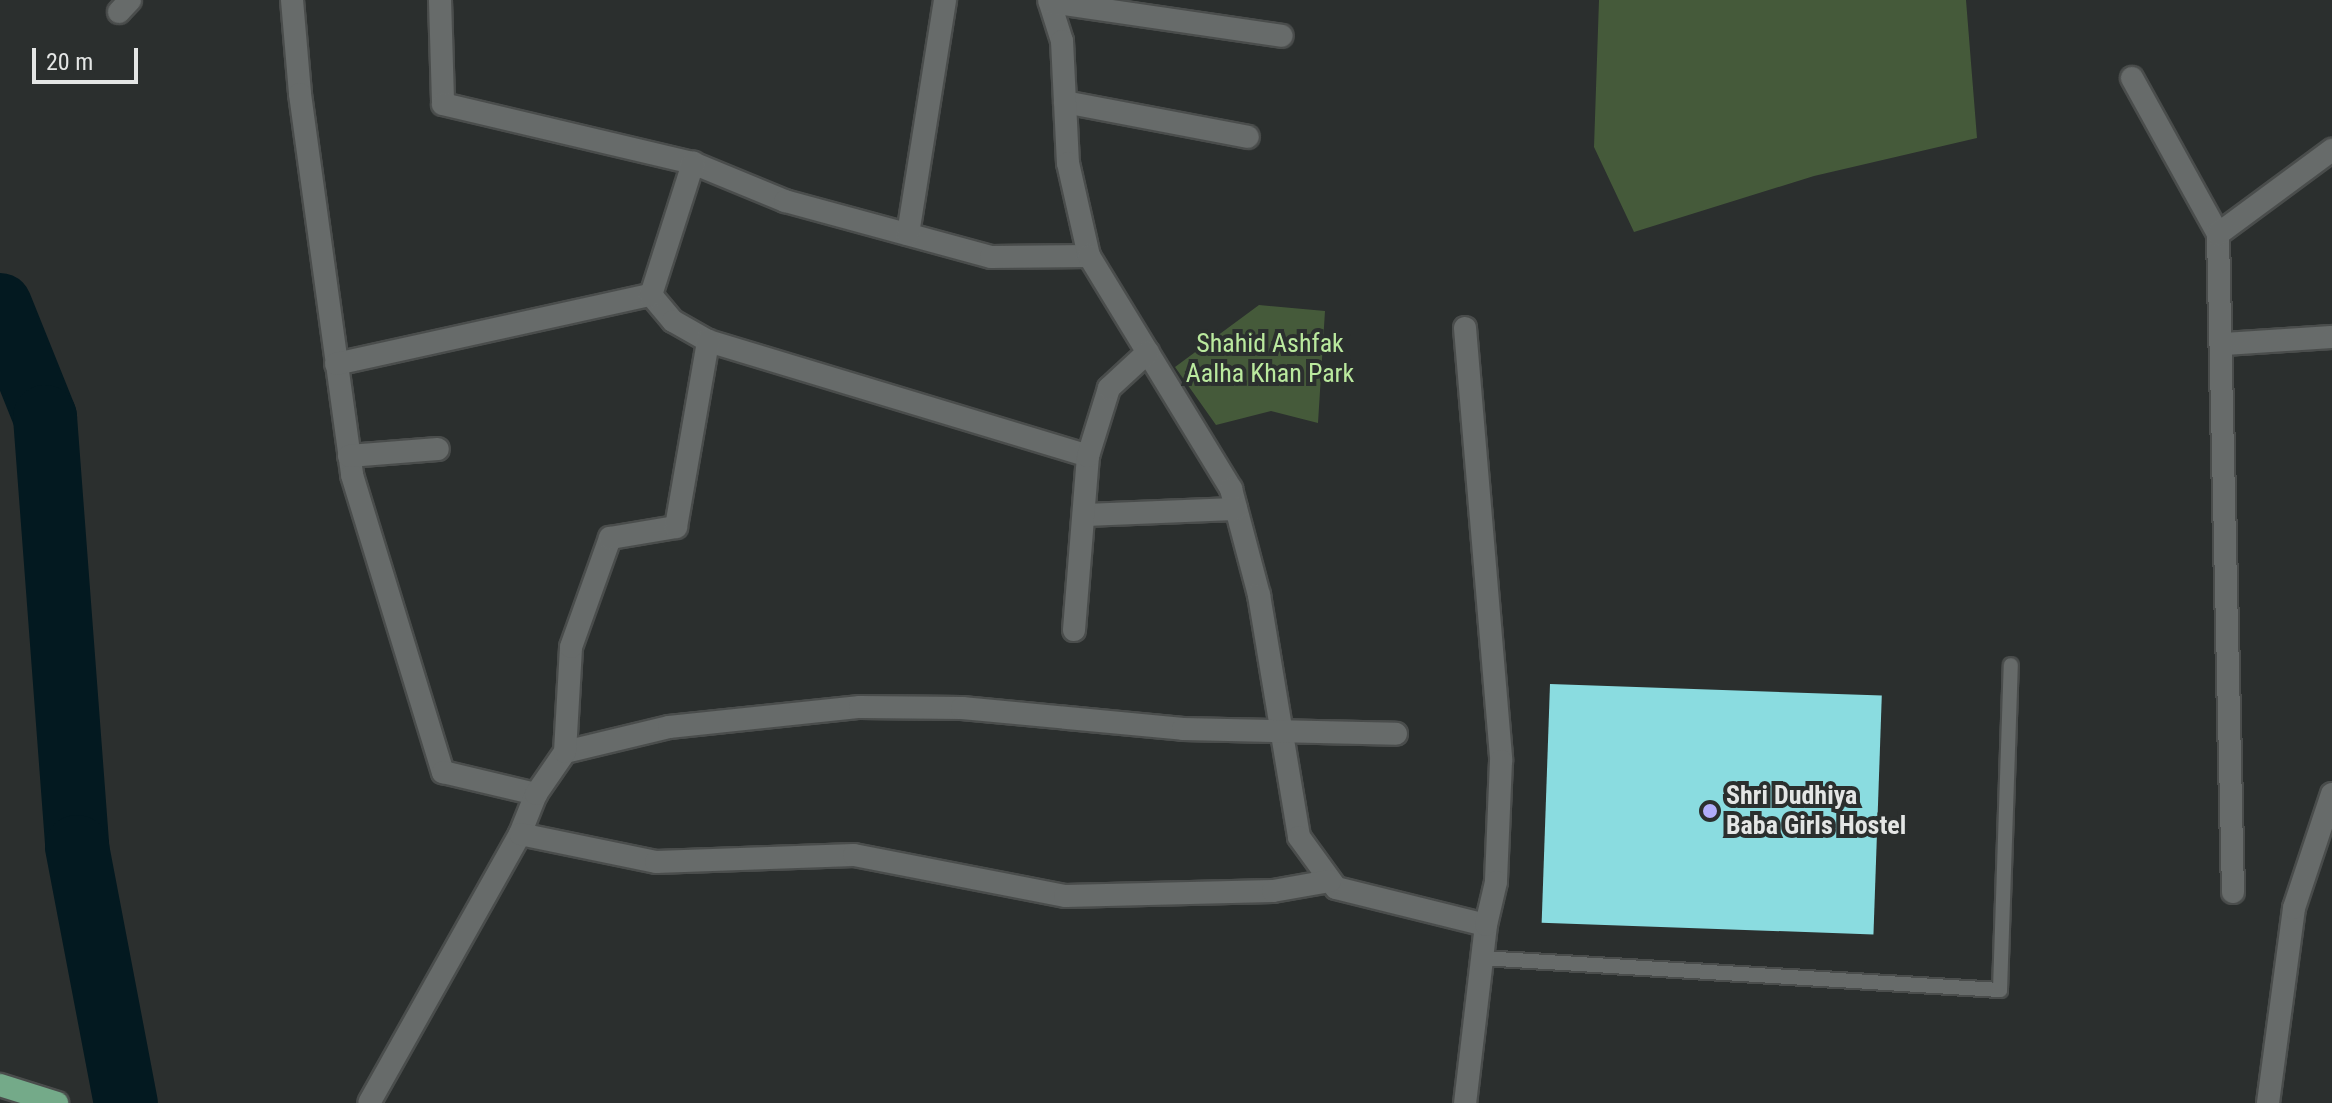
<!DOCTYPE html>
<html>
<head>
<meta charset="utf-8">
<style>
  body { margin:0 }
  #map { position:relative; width:2332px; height:1103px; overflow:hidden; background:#2b2f2e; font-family:"Roboto Condensed",sans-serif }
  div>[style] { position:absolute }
  .green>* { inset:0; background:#455a3a }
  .river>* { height:64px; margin:-32px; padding:0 32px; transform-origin:32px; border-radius:32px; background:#031920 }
  .building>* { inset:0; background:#8adce0; transform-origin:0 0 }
  .roads { filter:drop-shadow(2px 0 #4a4d4c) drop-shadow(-2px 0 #4a4d4c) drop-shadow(0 2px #4a4d4c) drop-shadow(0 -2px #4a4d4c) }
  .service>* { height:14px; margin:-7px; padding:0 7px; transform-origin:7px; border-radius:7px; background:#676b6a }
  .pedestrian>* { height:22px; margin:-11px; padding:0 11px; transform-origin:11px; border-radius:11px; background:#676b6a }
  .minor>* { height:22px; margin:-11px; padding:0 11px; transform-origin:11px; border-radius:11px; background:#676b6a }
  .trunk>* { height:22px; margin:-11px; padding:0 11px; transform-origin:11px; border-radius:11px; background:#74aa89 }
  .dots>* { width:22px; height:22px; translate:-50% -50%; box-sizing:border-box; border:4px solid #2b2f2e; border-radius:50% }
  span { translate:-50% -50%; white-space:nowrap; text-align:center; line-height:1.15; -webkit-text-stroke:8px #2b2f2e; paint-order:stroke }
  .park-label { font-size:26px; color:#bae99e }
  .poi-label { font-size:26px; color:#e4e6e5; font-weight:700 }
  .left { translate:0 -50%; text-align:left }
  .scale { position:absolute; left:32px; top:48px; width:106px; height:36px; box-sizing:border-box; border:4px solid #e4e6e5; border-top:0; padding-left:10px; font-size:24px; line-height:28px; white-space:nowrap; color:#e4e6e5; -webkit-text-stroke:6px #2b2f2e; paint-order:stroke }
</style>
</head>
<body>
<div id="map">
  <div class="green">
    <i style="clip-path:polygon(1599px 0,1966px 0,1977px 138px,1814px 176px,1634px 232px,1594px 147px)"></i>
    <i style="clip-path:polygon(1259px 305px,1325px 311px,1318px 423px,1271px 411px,1216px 425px,1175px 367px)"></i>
  </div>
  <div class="river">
    <i style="left:0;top:305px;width:121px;rotate:68.1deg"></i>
    <i style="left:45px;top:417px;width:431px;rotate:85.7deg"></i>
    <i style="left:77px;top:847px;width:261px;rotate:79.2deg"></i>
  </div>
  <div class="building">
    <i style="left:1550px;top:684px;width:332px;height:239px;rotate:2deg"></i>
  </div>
  <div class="roads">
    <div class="service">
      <i style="left:1482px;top:958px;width:519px;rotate:3.54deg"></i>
      <i style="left:2000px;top:990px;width:325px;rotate:-88.1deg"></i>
    </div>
    <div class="pedestrian">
      <i style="left:1065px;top:102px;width:186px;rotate:10.8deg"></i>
    </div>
    <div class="minor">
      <i style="left:292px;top:0;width:94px;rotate:85.1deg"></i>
      <i style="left:300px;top:94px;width:385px;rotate:82.2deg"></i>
      <i style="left:352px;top:475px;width:311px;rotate:73deg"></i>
      <i style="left:443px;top:772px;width:96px;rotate:13.3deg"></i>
      <i style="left:536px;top:794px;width:43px;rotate:111.8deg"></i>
      <i style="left:520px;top:834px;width:308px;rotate:119.3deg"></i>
      <i style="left:440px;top:0;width:104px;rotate:88.3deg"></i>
      <i style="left:443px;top:104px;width:257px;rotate:13.3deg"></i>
      <i style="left:693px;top:163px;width:100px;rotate:22.4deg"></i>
      <i style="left:785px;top:201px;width:213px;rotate:15.2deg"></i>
      <i style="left:991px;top:257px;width:98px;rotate:-0.6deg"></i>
      <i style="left:1049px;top:0;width:43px;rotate:72.4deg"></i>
      <i style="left:1062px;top:41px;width:122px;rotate:87.2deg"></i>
      <i style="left:1068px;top:163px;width:95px;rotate:77.3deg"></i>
      <i style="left:1089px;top:256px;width:273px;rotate:58.6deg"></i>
      <i style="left:1231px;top:489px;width:110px;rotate:75.2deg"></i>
      <i style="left:1259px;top:595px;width:245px;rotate:80.6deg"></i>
      <i style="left:1299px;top:837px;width:63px;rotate:54deg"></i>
      <i style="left:1336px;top:888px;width:154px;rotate:13.9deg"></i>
      <i style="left:1486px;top:925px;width:179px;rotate:96.7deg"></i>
      <i style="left:1050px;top:2px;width:234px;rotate:8.3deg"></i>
      <i style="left:119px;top:12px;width:16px;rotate:-47deg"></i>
      <i style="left:2132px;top:78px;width:178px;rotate:61.1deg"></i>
      <i style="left:908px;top:234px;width:237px;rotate:-81deg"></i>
      <i style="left:651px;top:295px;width:34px;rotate:50deg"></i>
      <i style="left:673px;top:321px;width:40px;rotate:29.7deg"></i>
      <i style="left:708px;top:341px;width:397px;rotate:16.8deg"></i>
      <i style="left:1465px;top:328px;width:434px;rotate:85.2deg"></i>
      <i style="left:1501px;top:761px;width:121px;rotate:92.4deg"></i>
      <i style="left:1496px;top:882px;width:44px;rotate:103.1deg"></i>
      <i style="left:2224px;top:344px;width:108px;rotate:-3.7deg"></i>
      <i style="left:336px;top:364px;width:322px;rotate:-12.4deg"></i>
      <i style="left:651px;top:295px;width:139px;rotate:-72.3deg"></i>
      <i style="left:349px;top:456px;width:89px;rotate:-4.5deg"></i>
      <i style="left:1084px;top:515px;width:152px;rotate:-2.3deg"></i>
      <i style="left:1074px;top:630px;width:175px;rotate:-85.4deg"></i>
      <i style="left:1088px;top:456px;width:71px;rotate:-72.8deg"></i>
      <i style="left:1109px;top:388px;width:53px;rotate:-42.7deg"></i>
      <i style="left:565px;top:752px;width:107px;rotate:-13.5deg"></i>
      <i style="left:669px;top:727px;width:192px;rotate:-6deg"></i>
      <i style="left:860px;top:707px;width:102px;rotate:0.6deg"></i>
      <i style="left:962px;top:708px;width:222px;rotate:5.4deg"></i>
      <i style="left:1183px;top:729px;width:213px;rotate:1.3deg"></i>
      <i style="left:536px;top:794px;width:51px;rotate:-55.4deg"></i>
      <i style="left:565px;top:752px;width:105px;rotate:-86.7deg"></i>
      <i style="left:571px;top:647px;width:116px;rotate:-70.3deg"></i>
      <i style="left:610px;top:538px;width:67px;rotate:-9.5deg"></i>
      <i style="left:676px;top:527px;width:189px;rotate:-80.2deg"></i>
      <i style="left:520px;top:834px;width:139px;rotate:11.6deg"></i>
      <i style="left:656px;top:862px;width:198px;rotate:-2deg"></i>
      <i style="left:854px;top:855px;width:215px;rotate:11deg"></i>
      <i style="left:1065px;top:896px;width:208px;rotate:-1.4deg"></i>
      <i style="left:1273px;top:891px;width:58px;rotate:-10deg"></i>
      <i style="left:2233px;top:892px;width:658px;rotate:-91.31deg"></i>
      <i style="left:2218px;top:234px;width:142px;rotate:-36.4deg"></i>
      <i style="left:2268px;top:1103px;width:197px;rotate:-82.4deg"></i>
      <i style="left:2294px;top:908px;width:120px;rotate:-71.6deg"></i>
    </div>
    <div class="trunk">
      <i style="left:0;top:1085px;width:60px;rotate:17.5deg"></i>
    </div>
  </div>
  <div class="dots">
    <i style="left:1710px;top:811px;background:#b1adfa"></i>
  </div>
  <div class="park-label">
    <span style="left:1270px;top:359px">Shahid Ashfak<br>Aalha Khan Park</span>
  </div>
  <div class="poi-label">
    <span class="left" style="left:1726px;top:811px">Shri Dudhiya<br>Baba Girls Hostel</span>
  </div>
  <div class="scale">20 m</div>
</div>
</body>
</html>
